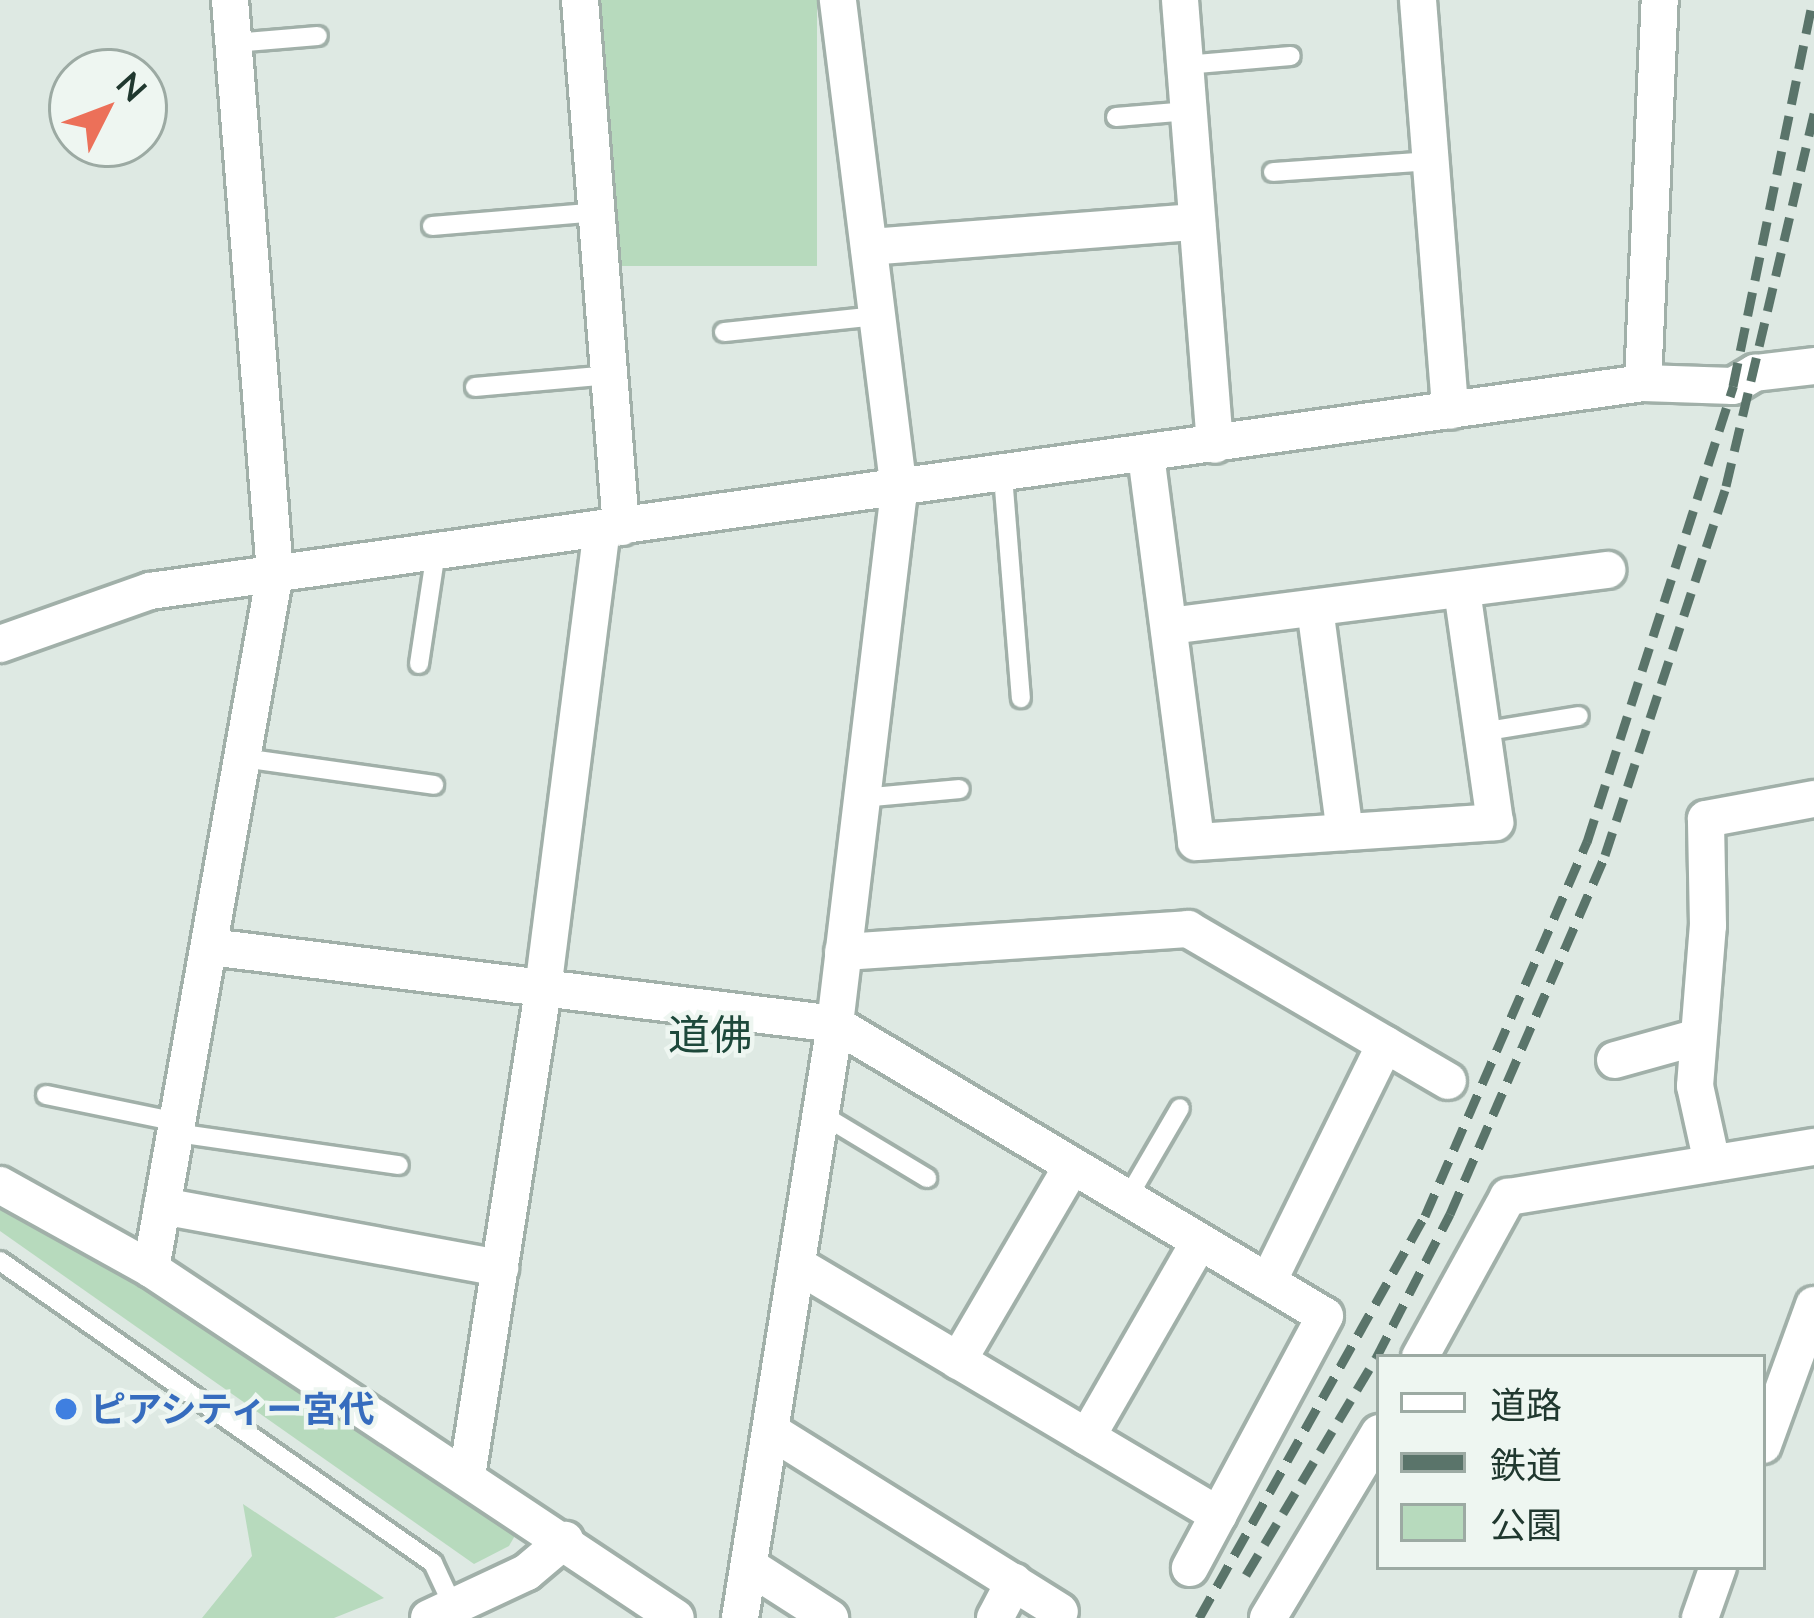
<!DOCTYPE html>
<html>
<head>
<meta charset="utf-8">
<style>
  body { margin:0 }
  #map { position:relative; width:1814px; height:1618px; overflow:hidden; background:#dee9e3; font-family:Lato,"Noto Sans JP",sans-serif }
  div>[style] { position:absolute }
  .green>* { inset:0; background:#b7dabd; transform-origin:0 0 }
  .roads { filter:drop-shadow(3px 0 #a1b0a9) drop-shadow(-3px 0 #a1b0a9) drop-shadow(0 3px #a1b0a9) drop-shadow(0 -3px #a1b0a9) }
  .lane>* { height:18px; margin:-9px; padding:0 9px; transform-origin:9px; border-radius:9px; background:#fff }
  .street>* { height:36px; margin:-18px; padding:0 18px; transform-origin:18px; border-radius:18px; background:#fff }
  .secondary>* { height:36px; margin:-18px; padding:0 18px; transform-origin:18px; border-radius:18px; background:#fff }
  .rail>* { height:9px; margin-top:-4.5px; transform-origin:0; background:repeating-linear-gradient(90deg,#5a746a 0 24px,transparent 0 36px) }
  .dots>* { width:33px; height:33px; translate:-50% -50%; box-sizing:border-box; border:6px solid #eef6f1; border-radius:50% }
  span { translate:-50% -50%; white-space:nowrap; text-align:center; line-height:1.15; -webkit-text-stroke:9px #eef6f1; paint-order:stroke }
  .shop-label { font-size:36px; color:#366cbe; font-weight:700 }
  .left { translate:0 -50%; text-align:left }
  .quarter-label { font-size:42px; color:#1d483a }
  .legend { position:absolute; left:1376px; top:1354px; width:390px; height:216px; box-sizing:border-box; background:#eef6f1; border:3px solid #9caaa3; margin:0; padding:15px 21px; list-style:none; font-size:36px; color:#20382f }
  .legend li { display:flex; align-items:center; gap:24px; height:60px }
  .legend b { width:60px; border:3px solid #9caaa3 }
  .north { position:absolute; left:48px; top:48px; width:120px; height:120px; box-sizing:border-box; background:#eef6f1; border:3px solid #9caaa3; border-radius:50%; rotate:48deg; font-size:33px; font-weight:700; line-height:48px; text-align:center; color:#20382f }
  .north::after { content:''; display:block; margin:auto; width:42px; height:54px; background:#ec7059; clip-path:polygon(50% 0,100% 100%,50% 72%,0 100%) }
</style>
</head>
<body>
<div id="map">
  <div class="green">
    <i style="left:590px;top:0;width:227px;height:266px"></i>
    <i style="clip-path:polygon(0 1202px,146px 1286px,517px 1532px,509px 1546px,474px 1564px,0 1231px)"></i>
    <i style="clip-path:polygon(243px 1504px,384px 1598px,334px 1618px,202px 1618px,252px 1556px)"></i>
  </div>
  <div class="roads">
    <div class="lane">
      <i style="left:234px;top:43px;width:84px;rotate:-4.8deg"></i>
      <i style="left:1185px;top:65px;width:106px;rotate:-4.9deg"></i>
      <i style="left:1116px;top:117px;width:73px;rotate:-4.7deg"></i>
      <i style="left:1273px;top:172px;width:157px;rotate:-4deg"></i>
      <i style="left:432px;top:226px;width:166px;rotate:-4.8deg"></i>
      <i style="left:724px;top:332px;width:154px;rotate:-6deg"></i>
      <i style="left:475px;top:387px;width:135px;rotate:-5.1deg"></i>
      <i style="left:1003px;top:476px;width:223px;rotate:85.4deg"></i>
      <i style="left:419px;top:664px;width:113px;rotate:-81.4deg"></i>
      <i style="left:1482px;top:732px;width:98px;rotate:-9.4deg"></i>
      <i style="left:243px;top:758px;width:193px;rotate:8deg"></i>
      <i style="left:862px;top:798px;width:98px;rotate:-5.2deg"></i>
      <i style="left:46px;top:1095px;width:135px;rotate:11.6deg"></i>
      <i style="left:821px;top:1114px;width:124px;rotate:31.1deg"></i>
      <i style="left:176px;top:1133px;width:225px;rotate:8.2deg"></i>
      <i style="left:1127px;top:1199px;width:105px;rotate:-59.8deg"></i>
      <i style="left:0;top:1261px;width:528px;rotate:34.89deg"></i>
      <i style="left:433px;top:1563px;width:50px;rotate:65deg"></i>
    </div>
    <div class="street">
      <i style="left:580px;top:0;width:529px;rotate:85.55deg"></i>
      <i style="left:1180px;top:0;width:446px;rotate:85.5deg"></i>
      <i style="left:1418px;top:0;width:412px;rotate:85.5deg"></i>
      <i style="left:869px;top:247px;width:329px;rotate:-4.4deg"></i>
      <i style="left:1643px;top:383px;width:383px;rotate:-87.5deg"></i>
      <i style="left:1146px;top:455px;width:390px;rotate:82.6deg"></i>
      <i style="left:1196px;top:842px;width:300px;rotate:-3.8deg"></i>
      <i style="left:1495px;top:822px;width:235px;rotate:-98.1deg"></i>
      <i style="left:1315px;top:608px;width:226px;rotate:82.4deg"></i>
      <i style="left:1169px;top:626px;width:442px;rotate:-7.3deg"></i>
      <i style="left:0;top:644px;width:159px;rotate:-19.5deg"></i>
      <i style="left:150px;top:591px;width:1507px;rotate:-7.93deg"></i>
      <i style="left:1643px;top:383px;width:90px;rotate:1.9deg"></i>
      <i style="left:1733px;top:386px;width:26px;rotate:-31deg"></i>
      <i style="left:1755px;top:373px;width:59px;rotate:-6.8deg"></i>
      <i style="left:210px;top:947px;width:630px;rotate:7.02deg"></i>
      <i style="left:835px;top:1024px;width:570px;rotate:30.79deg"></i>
      <i style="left:1325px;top:1316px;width:286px;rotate:118.2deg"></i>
      <i style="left:843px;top:952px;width:346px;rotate:-3.8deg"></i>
      <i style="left:1188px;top:929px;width:301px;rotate:30.3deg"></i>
      <i style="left:1615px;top:1060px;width:86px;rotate:-15.5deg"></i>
      <i style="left:1712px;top:1163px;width:79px;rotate:-102.4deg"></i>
      <i style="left:1695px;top:1086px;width:161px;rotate:-85.4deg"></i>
      <i style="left:1708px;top:926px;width:107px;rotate:-91.1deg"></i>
      <i style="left:1706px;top:819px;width:110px;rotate:-10.5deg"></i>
      <i style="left:0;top:1185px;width:173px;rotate:29.1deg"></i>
      <i style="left:151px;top:1269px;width:630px;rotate:33.61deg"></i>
      <i style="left:162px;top:1206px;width:344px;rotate:10.4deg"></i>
      <i style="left:799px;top:1266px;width:488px;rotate:30.7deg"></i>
      <i style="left:151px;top:1269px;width:707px;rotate:-79.9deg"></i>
      <i style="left:275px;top:573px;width:575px;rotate:-94.49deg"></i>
      <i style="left:1268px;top:1282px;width:265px;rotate:-63.8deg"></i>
      <i style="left:1420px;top:1357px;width:183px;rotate:-61.2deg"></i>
      <i style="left:1508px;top:1197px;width:310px;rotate:-9.3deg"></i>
      <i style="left:958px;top:1361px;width:226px;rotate:-59.7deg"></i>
      <i style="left:774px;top:1433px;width:337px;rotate:32deg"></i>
      <i style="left:1087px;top:1437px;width:225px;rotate:-60.1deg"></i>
      <i style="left:467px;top:1476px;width:493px;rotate:-81.1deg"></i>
      <i style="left:543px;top:989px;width:463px;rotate:-82.7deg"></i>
      <i style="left:752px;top:1568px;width:93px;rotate:32.7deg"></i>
      <i style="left:740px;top:1618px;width:602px;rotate:-80.91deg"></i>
      <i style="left:835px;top:1024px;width:537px;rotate:-83.15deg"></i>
      <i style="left:899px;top:491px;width:495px;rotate:-97.1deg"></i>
      <i style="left:995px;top:1618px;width:41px;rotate:-62.2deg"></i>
      <i style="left:1268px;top:1618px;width:216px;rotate:-59deg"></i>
    </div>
    <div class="secondary">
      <i style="left:1763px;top:1445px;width:149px;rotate:-70deg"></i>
      <i style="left:429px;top:1618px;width:108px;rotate:-25.1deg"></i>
      <i style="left:527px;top:1572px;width:50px;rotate:-40.1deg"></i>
      <i style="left:1700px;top:1618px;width:54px;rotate:-70.6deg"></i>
    </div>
  </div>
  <div class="rail">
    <i style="left:1246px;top:1575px;width:253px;rotate:-59.1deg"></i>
    <i style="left:1376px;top:1358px;width:162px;rotate:-62.8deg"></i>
    <i style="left:1450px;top:1214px;width:391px;rotate:-66.6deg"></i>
    <i style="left:1605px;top:855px;width:388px;rotate:-71.8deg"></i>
    <i style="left:1726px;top:486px;width:383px;rotate:-76.7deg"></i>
    <i style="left:1199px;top:1618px;width:461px;rotate:-60.7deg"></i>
    <i style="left:1425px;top:1216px;width:408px;rotate:-66.6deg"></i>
    <i style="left:1587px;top:842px;width:479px;rotate:-72.2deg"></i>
    <i style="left:1733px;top:386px;width:394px;rotate:-78.3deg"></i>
  </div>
  <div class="dots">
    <i style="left:66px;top:1409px;background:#3f7fe0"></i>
  </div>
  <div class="shop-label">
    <span class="left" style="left:90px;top:1409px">ピアシティー宮代</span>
  </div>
  <div class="quarter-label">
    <span style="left:710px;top:1034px">道佛</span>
  </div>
  <ul class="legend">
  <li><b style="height:15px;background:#fff"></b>道路</li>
  <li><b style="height:15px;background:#5a746a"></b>鉄道</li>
  <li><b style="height:33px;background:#b7dabd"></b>公園</li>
  </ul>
  <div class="north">N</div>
</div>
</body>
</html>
